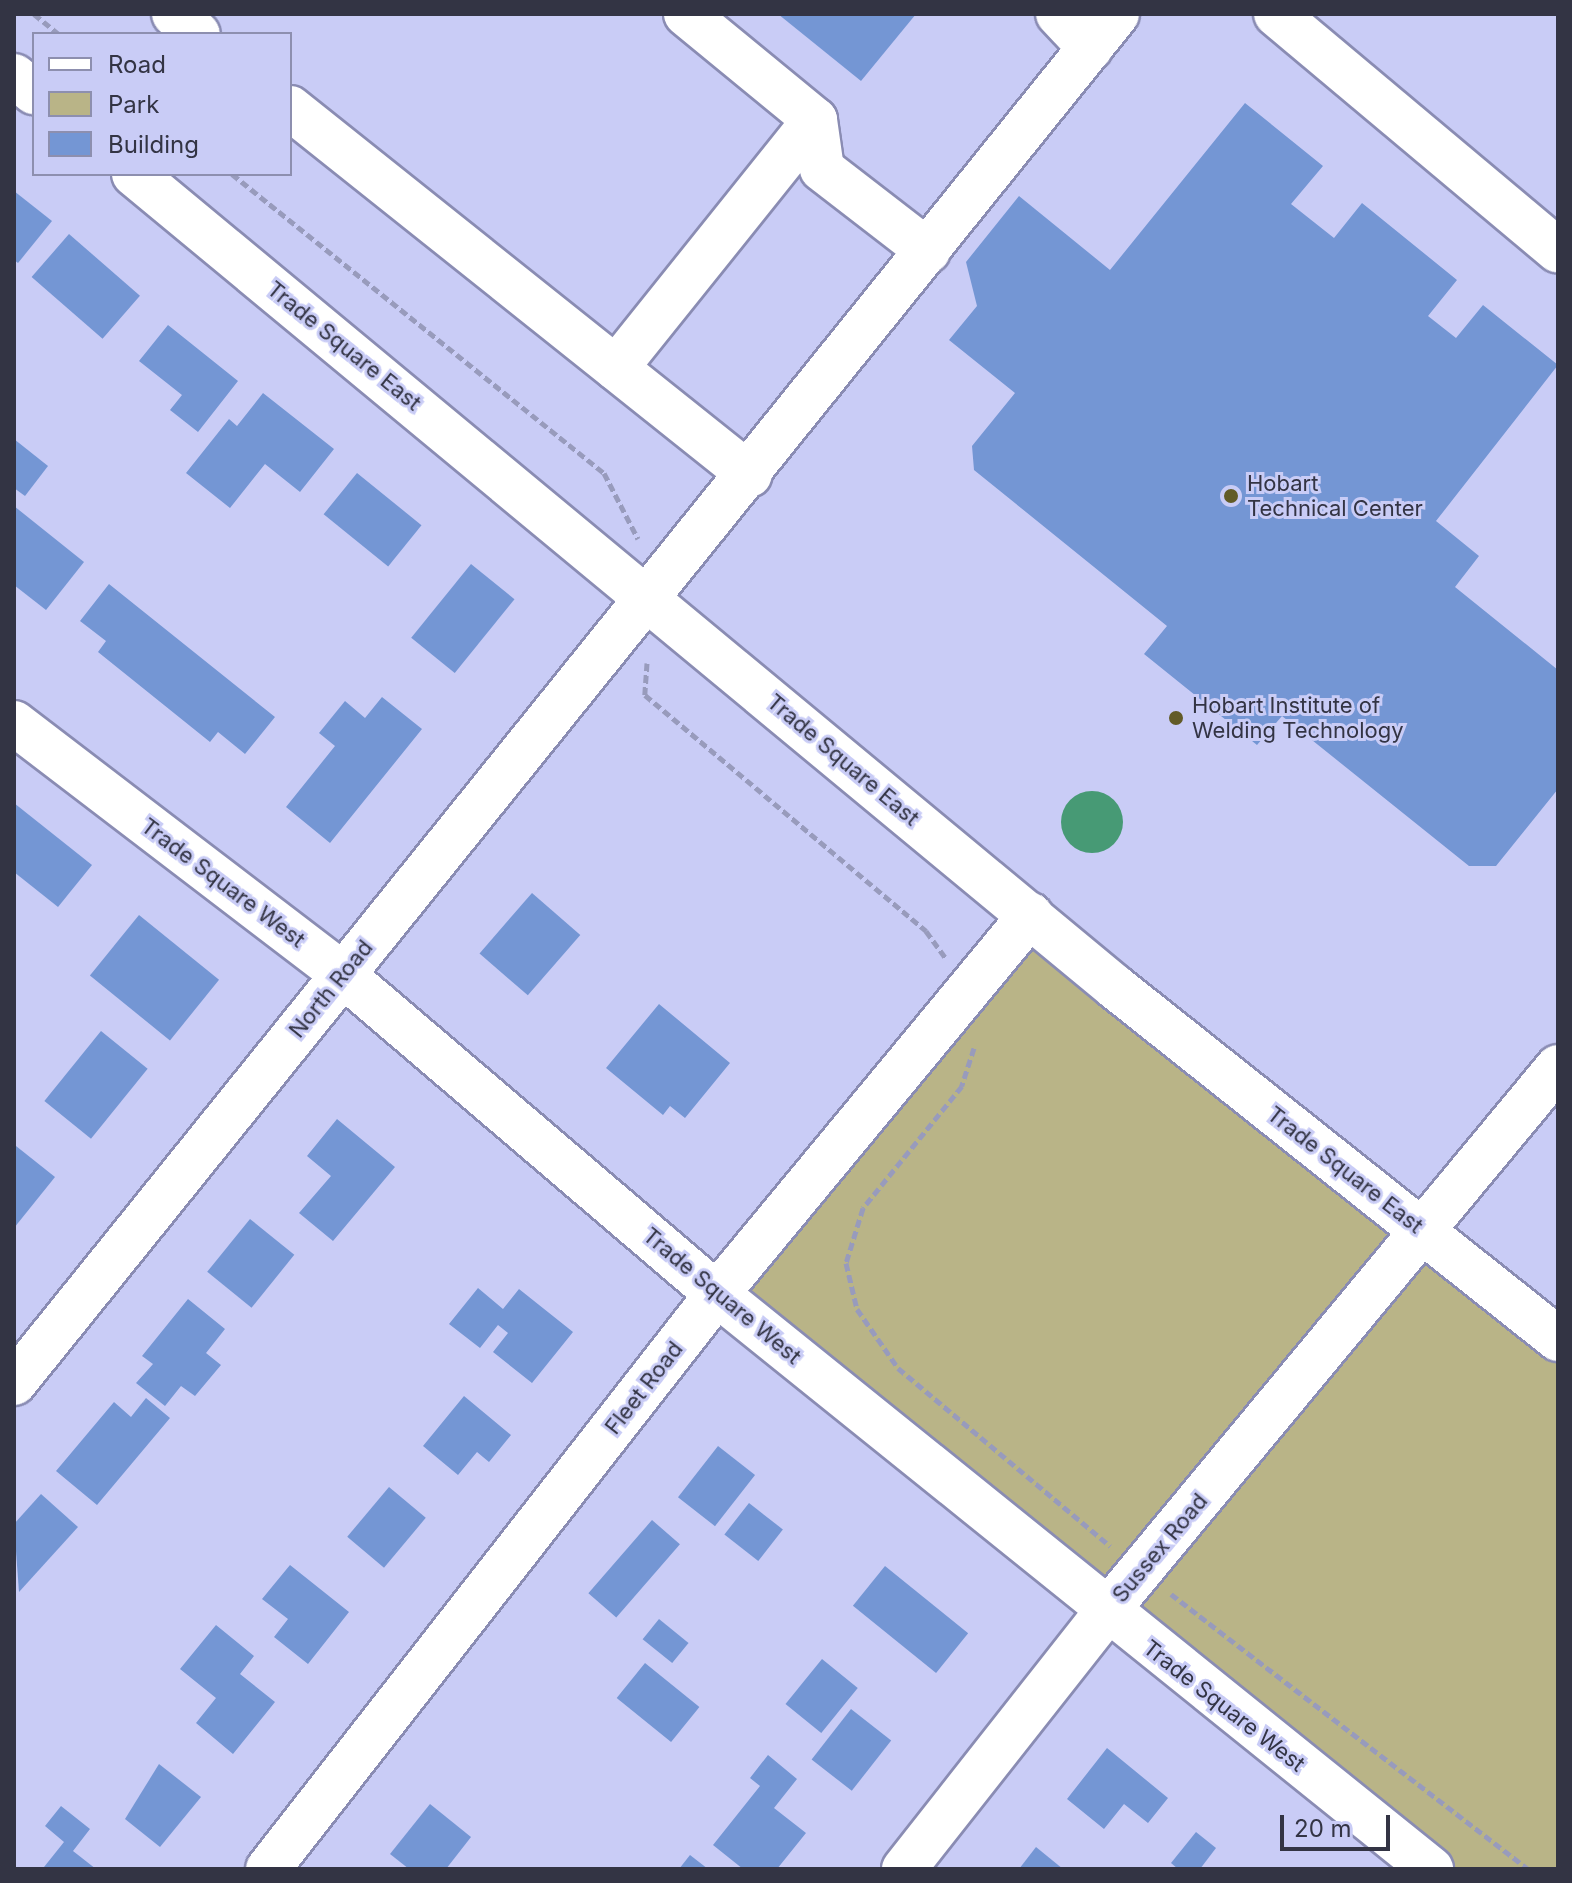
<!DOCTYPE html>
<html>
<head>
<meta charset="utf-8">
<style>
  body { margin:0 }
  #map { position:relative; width:1572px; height:1883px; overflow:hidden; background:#c9ccf6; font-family:Inter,sans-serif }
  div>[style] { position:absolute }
  .green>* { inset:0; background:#b9b487 }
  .water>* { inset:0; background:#479a75 }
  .round { border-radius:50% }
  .building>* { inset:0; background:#7496d4; transform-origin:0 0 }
  .path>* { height:5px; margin-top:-2.5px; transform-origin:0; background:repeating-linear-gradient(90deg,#989bbc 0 8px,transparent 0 12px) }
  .roads { filter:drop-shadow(2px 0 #8a8cb3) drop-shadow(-2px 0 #8a8cb3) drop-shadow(0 2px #8a8cb3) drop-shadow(0 -2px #8a8cb3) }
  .minor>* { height:44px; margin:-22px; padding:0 22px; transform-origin:22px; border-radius:22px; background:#fff }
  .dots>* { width:22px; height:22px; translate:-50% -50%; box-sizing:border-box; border:4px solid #c9ccf6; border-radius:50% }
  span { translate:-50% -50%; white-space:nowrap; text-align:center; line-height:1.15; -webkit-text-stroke:6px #c9ccf6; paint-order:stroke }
  .street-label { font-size:22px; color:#333444 }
  .poi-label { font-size:22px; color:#333444 }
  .left { translate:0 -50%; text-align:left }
  .frame { position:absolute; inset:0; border:16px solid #333444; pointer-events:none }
  .legend { position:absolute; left:32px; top:32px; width:260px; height:144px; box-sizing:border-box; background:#c9ccf6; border:2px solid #8d8faf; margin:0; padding:10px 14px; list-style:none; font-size:24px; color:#333444 }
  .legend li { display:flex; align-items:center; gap:16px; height:40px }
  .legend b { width:40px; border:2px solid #8d8faf }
  .scale { position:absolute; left:1280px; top:1815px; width:110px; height:36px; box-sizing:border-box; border:4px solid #333444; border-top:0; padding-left:10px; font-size:24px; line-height:28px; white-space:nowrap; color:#333444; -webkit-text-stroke:6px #c9ccf6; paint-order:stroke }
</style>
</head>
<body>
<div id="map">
  <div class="green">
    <i style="clip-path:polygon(1031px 915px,1558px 1339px,1558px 1869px,1431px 1869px,717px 1294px)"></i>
  </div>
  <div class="water">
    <i class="round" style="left:1061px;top:791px;width:62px;height:62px"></i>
  </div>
  <div class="building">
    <i style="clip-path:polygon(778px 14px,916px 14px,861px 81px)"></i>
    <i style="clip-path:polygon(1245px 103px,1323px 166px,1291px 204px,1334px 238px,1362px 203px,1457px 280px,1428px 316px,1456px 338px,1483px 305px,1558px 365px,1436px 521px,1479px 556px,1455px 587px,1558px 670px,1558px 789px,1496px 866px,1469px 866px,1282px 716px,1257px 745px,1144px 654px,1167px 626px,974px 470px,972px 446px,1015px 393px,949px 340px,977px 306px,966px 262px,1019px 196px,1110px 270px)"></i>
    <i style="clip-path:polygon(14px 191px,52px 221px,18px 263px,14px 260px)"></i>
    <i style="left:69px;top:234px;width:94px;height:57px;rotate:41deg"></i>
    <i style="clip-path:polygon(168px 325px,238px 381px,198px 432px,170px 410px,182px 395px,139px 361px)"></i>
    <i style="clip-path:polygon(263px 393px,334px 449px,300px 492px,265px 464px,230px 508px,186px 473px,229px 419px,237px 426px)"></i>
    <i style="clip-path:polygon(14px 439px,48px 466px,25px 496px,14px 488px)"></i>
    <i style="left:357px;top:473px;width:83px;height:53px;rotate:39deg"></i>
    <i style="clip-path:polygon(14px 506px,84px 562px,46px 610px,14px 585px)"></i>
    <i style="left:471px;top:564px;width:56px;height:95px;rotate:39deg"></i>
    <i style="clip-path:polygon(109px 584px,275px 717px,245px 754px,218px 732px,210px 742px,98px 652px,106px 641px,80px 621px)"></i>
    <i style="clip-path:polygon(382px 697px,422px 729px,330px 843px,286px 807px,335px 746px,319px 733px,345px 701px,365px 718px)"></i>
    <i style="clip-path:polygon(14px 803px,92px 865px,58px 907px,14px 872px)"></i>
    <i style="left:532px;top:893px;width:64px;height:80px;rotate:41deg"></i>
    <i style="left:139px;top:915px;width:103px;height:78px;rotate:39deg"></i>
    <i style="clip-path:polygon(659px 1004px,730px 1063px,685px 1118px,670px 1106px,663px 1115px,606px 1068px)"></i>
    <i style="left:101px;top:1031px;width:60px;height:90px;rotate:39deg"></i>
    <i style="clip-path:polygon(337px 1119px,395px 1167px,333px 1241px,299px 1213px,331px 1176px,307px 1156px)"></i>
    <i style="clip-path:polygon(16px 1146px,55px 1177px,14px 1228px,14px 1149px)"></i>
    <i style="left:250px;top:1219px;width:57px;height:68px;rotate:39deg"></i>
    <i style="clip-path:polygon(478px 1288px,503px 1309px,519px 1289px,573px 1332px,532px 1383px,493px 1352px,508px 1333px,498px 1325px,480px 1348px,449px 1324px)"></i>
    <i style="clip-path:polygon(188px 1299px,225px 1329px,206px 1353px,221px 1365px,195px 1396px,181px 1386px,165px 1406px,136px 1383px,153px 1364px,142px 1356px)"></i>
    <i style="clip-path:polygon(464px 1396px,511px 1435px,489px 1462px,477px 1452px,458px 1475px,423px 1446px)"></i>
    <i style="clip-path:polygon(146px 1398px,170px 1418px,97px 1505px,56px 1471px,114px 1402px,131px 1417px)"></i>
    <i style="left:718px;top:1446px;width:47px;height:65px;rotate:38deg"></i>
    <i style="left:389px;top:1487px;width:48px;height:65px;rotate:40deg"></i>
    <i style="clip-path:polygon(41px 1494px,78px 1527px,19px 1592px,14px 1524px)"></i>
    <i style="left:749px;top:1503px;width:43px;height:40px;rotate:38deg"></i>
    <i style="left:652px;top:1520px;width:37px;height:97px;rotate:41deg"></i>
    <i style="clip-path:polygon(290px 1565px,349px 1612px,308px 1664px,274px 1637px,288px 1619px,262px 1599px)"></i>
    <i style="left:885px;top:1566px;width:107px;height:51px;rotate:39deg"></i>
    <i style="left:659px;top:1619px;width:38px;height:26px;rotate:39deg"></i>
    <i style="clip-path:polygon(216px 1625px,254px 1656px,240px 1674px,275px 1702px,233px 1754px,196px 1723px,216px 1698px,180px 1669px)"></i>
    <i style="left:822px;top:1659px;width:46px;height:58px;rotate:39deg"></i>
    <i style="left:645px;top:1663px;width:70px;height:45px;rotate:39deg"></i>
    <i style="left:851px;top:1709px;width:51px;height:64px;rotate:38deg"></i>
    <i style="clip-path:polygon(1107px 1748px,1168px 1798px,1148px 1823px,1124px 1804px,1104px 1829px,1067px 1799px)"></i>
    <i style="clip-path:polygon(768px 1755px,797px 1779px,774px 1808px,806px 1833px,777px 1869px,743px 1869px,713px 1845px,760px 1786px,750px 1778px)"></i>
    <i style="clip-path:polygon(159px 1764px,201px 1797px,160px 1847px,125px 1819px)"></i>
    <i style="clip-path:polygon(430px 1804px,471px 1837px,446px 1869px,409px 1869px,390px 1854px)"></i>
    <i style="clip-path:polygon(61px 1806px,90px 1829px,73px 1851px,96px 1869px,44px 1867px,64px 1842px,45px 1826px)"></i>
    <i style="clip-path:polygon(1196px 1832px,1216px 1848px,1200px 1869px,1178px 1869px,1171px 1863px)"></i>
    <i style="clip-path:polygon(1036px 1847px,1063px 1869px,1019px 1869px)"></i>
    <i style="clip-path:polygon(690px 1855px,708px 1869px,679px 1869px)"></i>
  </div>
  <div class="path">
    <i style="left:34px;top:14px;width:32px;rotate:39deg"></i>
    <i style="left:232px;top:174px;width:477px;rotate:38.8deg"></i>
    <i style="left:604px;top:473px;width:74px;rotate:62.7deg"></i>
    <i style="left:647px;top:663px;width:32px;rotate:94deg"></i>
    <i style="left:645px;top:695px;width:367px;rotate:40deg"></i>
    <i style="left:926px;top:931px;width:34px;rotate:54deg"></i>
    <i style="left:974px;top:1048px;width:40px;rotate:108deg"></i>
    <i style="left:962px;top:1086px;width:157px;rotate:129.1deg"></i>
    <i style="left:863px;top:1208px;width:58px;rotate:107.2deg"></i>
    <i style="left:846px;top:1263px;width:47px;rotate:76.6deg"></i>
    <i style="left:857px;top:1309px;width:72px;rotate:55.2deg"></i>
    <i style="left:898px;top:1368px;width:277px;rotate:40deg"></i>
    <i style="left:1171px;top:1594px;width:451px;rotate:37.6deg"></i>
  </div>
  <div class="roads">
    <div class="minor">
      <i style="left:174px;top:14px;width:31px;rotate:40deg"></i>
      <i style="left:686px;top:14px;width:167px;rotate:39.4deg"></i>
      <i style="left:815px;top:120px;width:49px;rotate:81.9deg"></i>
      <i style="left:822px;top:169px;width:134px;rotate:37.7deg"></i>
      <i style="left:1058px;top:14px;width:47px;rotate:46.7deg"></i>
      <i style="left:1276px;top:14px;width:368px;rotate:40deg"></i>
      <i style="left:14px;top:76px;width:26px;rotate:39deg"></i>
      <i style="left:290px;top:108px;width:588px;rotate:38.58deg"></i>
      <i style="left:134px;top:174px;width:1274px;rotate:39.65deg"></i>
      <i style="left:1115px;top:987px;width:566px;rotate:38.47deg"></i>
      <i style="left:616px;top:368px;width:318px;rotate:-51.3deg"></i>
      <i style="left:14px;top:723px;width:413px;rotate:37.4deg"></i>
      <i style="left:342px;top:974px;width:493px;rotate:40.5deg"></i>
      <i style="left:717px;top:1294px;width:917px;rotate:38.85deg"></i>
      <i style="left:14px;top:1383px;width:1758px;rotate:-51.14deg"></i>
      <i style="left:268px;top:1869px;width:730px;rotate:-52.01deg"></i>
      <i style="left:717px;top:1294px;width:492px;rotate:-50.4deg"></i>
      <i style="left:904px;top:1869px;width:327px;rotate:-51.8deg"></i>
      <i style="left:1106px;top:1612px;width:708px;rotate:-50.33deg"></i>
    </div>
  </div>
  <div class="dots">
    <i style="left:1231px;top:496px;background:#625b27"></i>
    <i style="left:1176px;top:718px;background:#625b27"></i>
  </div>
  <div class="street-label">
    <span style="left:344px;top:346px;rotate:39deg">Trade Square East</span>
    <span style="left:843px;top:760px;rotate:40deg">Trade Square East</span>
    <span style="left:223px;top:883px;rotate:37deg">Trade Square West</span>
    <span style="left:331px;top:989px;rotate:-51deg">North Road</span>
    <span style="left:1345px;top:1170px;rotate:38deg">Trade Square East</span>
    <span style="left:722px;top:1296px;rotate:40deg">Trade Square West</span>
    <span style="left:644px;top:1388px;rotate:-52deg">Fleet Road</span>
    <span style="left:1160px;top:1548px;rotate:-50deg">Sussex Road</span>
    <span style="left:1224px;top:1706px;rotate:38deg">Trade Square West</span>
  </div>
  <div class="poi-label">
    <span class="left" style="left:1247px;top:496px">Hobart<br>Technical Center</span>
    <span class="left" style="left:1192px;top:718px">Hobart Institute of<br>Welding Technology</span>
  </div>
  <div class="frame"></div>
  <ul class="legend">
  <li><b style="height:10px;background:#fff"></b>Road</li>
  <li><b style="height:22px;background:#b9b487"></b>Park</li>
  <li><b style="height:22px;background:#7496d4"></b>Building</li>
  </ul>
  <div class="scale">20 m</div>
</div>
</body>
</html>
